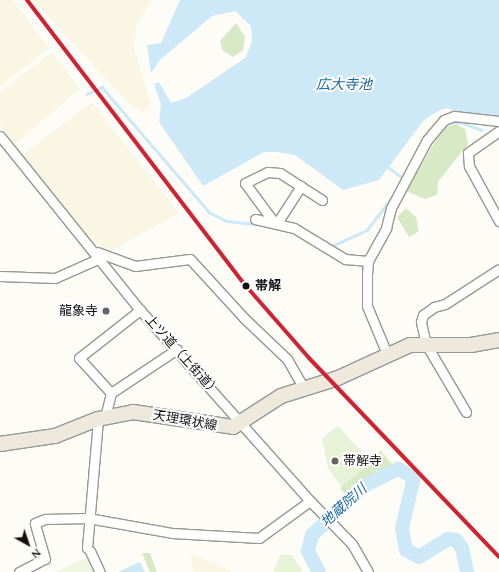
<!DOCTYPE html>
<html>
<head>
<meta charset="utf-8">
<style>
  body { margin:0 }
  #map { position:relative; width:499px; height:572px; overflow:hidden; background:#fdfcf7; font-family:Spectral,"Noto Sans JP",serif }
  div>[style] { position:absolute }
  .farmland>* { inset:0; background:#f9f7e4 }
  .green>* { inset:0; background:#e7f3d7 }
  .forest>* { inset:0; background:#d8eac5 }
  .pitch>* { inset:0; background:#f0f6e1 }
  .water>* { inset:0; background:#cde8f7 }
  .stream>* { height:2.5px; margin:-1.25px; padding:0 1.25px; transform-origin:1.25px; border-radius:1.25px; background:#cde8f7 }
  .river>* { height:14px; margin:-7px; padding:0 7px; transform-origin:7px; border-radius:7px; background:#cde8f7 }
  .roads { filter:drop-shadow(1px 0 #979795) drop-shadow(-1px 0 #979795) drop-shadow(0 1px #979795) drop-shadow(0 -1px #979795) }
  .street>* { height:9px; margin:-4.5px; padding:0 4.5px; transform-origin:4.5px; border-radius:4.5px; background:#fffffe }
  .primary>* { height:14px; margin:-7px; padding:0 7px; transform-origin:7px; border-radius:7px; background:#ede9dc }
  .rail-1>* { height:4px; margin:-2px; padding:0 2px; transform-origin:2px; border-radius:2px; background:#d02332 }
  .dots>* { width:11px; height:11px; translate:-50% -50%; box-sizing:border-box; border:2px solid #fff; border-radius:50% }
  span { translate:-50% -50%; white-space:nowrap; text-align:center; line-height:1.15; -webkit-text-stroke:4px #fff; paint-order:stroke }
  .stop-label { font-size:13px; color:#111; font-weight:700 }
  .left { translate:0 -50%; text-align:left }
  .poi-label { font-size:13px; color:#111 }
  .right { translate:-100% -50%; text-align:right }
  .street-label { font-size:13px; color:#111 }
  .water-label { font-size:14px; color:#1768a6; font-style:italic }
  .north { position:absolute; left:8px; top:524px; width:40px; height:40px; -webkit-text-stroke:3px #fff; paint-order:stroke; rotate:140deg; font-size:11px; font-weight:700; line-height:16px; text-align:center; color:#111 }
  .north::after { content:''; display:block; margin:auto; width:14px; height:18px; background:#111; clip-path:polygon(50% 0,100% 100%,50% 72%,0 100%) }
</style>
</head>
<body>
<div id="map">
  <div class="farmland">
    <i style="clip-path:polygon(0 0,13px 0,49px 48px,0 86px)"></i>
    <i style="clip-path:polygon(33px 0,152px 0,137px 24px,134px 48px,151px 105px,142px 113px,126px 101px)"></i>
    <i style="clip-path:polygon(52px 52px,80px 89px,15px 144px,0 125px,0 92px)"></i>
    <i style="clip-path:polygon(92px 102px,179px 213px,109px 252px,96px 246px,21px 156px)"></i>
    <i style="clip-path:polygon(191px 553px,231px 571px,231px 572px,193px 572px)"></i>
  </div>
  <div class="green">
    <i style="clip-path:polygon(338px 426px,372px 463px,342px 488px,328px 468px,322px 438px)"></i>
    <i style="clip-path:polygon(281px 554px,292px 555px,303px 572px,273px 572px)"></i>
  </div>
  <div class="forest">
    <i style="clip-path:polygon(236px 23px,245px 37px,243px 50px,233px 57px,222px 50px,220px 41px)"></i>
    <i style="clip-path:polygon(456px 124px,465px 129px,468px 144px,438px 182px,437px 195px,425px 199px,406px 191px,436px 140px,446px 127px)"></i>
    <i style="clip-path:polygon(406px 208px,416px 217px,419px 231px,409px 237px,397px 217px)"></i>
    <i style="clip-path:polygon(380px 450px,393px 465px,377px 471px,346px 495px,340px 488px,377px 458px)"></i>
    <i style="clip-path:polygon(142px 553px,150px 553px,157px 572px,150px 572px)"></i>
  </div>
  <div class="pitch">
    <i style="clip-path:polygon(89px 556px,96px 572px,55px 572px)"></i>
  </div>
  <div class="water">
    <i style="clip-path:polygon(180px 0,499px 0,499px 118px,464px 115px,447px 108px,438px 111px,424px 120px,379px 180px,343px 190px,295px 155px,277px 152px,264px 152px,203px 186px,159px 122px,161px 104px,154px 84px,159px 82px,171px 103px,186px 98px,245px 58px,252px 42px,251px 26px,235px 11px,212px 16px,160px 60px,151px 73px,147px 45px,161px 43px)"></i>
    <i style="clip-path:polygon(140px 562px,145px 572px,118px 572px)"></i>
  </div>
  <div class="stream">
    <i style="left:87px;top:94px;width:17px;rotate:-25deg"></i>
    <i style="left:102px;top:87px;width:165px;rotate:49.4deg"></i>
    <i style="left:209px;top:212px;width:20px;rotate:27deg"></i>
    <i style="left:227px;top:221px;width:29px;rotate:6deg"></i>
    <i style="left:446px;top:123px;width:14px;rotate:-4deg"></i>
    <i style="left:460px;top:122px;width:23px;rotate:20deg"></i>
    <i style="left:387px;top:166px;width:21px;rotate:37deg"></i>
    <i style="left:408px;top:180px;width:40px;rotate:-58deg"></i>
    <i style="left:330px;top:247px;width:41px;rotate:-24.7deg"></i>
    <i style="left:367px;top:230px;width:41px;rotate:-52.9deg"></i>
  </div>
  <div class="river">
    <i style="left:319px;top:572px;width:24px;rotate:-118deg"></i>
    <i style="left:308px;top:551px;width:16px;rotate:-76deg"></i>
    <i style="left:312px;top:535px;width:74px;rotate:-42.8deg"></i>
    <i style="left:366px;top:485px;width:36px;rotate:-27deg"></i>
    <i style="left:398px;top:469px;width:18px;rotate:27deg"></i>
    <i style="left:414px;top:477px;width:52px;rotate:103.2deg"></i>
    <i style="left:402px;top:528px;width:22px;rotate:80deg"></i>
    <i style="left:406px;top:550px;width:15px;rotate:28deg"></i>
    <i style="left:419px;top:557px;width:34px;rotate:-32deg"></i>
    <i style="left:448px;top:539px;width:8px;rotate:7deg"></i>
    <i style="left:456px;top:540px;width:10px;rotate:53deg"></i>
    <i style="left:462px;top:548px;width:25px;rotate:78deg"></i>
  </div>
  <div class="roads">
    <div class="street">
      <i style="left:499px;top:131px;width:38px;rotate:145deg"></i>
      <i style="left:468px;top:153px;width:13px;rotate:86deg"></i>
      <i style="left:469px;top:166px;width:63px;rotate:61.4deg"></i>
      <i style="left:0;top:136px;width:223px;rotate:51.2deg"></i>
      <i style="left:140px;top:310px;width:256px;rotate:48.3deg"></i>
      <i style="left:310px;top:501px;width:60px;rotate:45.7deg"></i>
      <i style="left:352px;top:544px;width:32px;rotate:60deg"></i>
      <i style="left:255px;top:219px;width:40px;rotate:13deg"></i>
      <i style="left:294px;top:228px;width:60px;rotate:31.3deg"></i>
      <i style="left:345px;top:259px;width:23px;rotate:5deg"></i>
      <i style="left:273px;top:221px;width:47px;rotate:-126.4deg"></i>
      <i style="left:245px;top:183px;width:25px;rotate:-26deg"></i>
      <i style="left:268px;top:172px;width:12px;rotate:5deg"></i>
      <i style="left:280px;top:173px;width:50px;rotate:32.7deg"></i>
      <i style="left:277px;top:223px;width:44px;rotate:-57deg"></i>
      <i style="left:97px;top:252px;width:40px;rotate:20.2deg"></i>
      <i style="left:135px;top:266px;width:55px;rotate:-7.3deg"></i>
      <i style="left:190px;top:259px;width:80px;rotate:47.5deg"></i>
      <i style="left:244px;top:318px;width:59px;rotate:43.6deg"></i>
      <i style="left:287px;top:359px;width:34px;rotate:60deg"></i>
      <i style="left:0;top:276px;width:55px;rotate:2.1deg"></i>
      <i style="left:55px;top:278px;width:49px;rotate:-24deg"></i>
      <i style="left:387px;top:354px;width:52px;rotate:-112.6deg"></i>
      <i style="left:367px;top:306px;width:31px;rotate:-90deg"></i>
      <i style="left:367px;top:275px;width:14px;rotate:-86deg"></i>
      <i style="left:368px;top:261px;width:38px;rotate:-61deg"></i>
      <i style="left:386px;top:228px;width:21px;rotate:-76deg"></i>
      <i style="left:391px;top:208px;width:77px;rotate:-62.1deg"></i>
      <i style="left:427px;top:140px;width:26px;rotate:-50deg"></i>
      <i style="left:444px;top:120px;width:11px;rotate:-22deg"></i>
      <i style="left:454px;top:116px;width:45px;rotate:6.3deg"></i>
      <i style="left:111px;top:393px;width:47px;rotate:-132.4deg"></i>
      <i style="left:79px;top:358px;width:78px;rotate:-38.2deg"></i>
      <i style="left:466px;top:412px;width:79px;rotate:-120.5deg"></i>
      <i style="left:426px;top:344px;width:23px;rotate:-103deg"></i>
      <i style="left:421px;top:322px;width:7px;rotate:-74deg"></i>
      <i style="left:423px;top:315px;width:14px;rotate:-36deg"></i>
      <i style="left:434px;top:307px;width:11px;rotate:-15deg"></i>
      <i style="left:445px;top:304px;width:64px;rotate:-32.9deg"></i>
      <i style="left:105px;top:417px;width:25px;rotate:-76deg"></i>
      <i style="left:111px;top:393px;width:79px;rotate:-33.7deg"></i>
      <i style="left:87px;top:548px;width:129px;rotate:-85.1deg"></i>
      <i style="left:90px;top:551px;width:23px;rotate:65deg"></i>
      <i style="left:19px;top:572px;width:29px;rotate:-27deg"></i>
      <i style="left:45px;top:559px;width:37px;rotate:-106deg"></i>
      <i style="left:35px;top:523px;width:11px;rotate:-22deg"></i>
      <i style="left:45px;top:519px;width:43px;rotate:-1.3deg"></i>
      <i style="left:88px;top:518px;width:85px;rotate:10.1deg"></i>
      <i style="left:172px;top:533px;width:87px;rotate:3.3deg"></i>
      <i style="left:259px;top:538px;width:63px;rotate:-36deg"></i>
    </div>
    <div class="primary">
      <i style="left:0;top:444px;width:56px;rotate:-8.3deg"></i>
      <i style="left:55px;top:436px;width:46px;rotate:-21.6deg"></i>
      <i style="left:98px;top:419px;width:36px;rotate:-11deg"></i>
      <i style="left:133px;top:412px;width:101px;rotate:8.5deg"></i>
      <i style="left:233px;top:427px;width:57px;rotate:-32.9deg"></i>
      <i style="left:281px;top:396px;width:60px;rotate:-17.5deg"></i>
      <i style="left:338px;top:378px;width:79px;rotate:-24.6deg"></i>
      <i style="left:410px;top:345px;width:61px"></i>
      <i style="left:471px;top:345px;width:28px;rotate:-10deg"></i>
    </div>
  </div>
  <div class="rail-1">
    <i style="left:27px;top:0;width:360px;rotate:52.6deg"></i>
    <i style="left:246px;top:286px;width:96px;rotate:48.8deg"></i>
    <i style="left:309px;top:358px;width:275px;rotate:46.3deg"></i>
  </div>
  <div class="dots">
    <i style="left:246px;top:286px;background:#111"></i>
    <i style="left:106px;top:311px;background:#646362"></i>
    <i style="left:335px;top:461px;background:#646362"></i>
  </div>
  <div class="stop-label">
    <span class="left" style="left:255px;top:286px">帯解</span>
  </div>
  <div class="poi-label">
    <span class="right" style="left:98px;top:311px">龍象寺</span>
    <span class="left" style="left:343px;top:461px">帯解寺</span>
  </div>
  <div class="street-label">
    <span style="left:182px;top:356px;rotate:48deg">上ツ道（上街道）</span>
    <span style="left:185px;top:421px;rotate:10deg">天理環状線</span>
  </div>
  <div class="water-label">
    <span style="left:344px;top:85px">広大寺池</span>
    <span style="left:344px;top:506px;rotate:-42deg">地蔵院川</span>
  </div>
  <div class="north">N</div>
</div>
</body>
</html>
